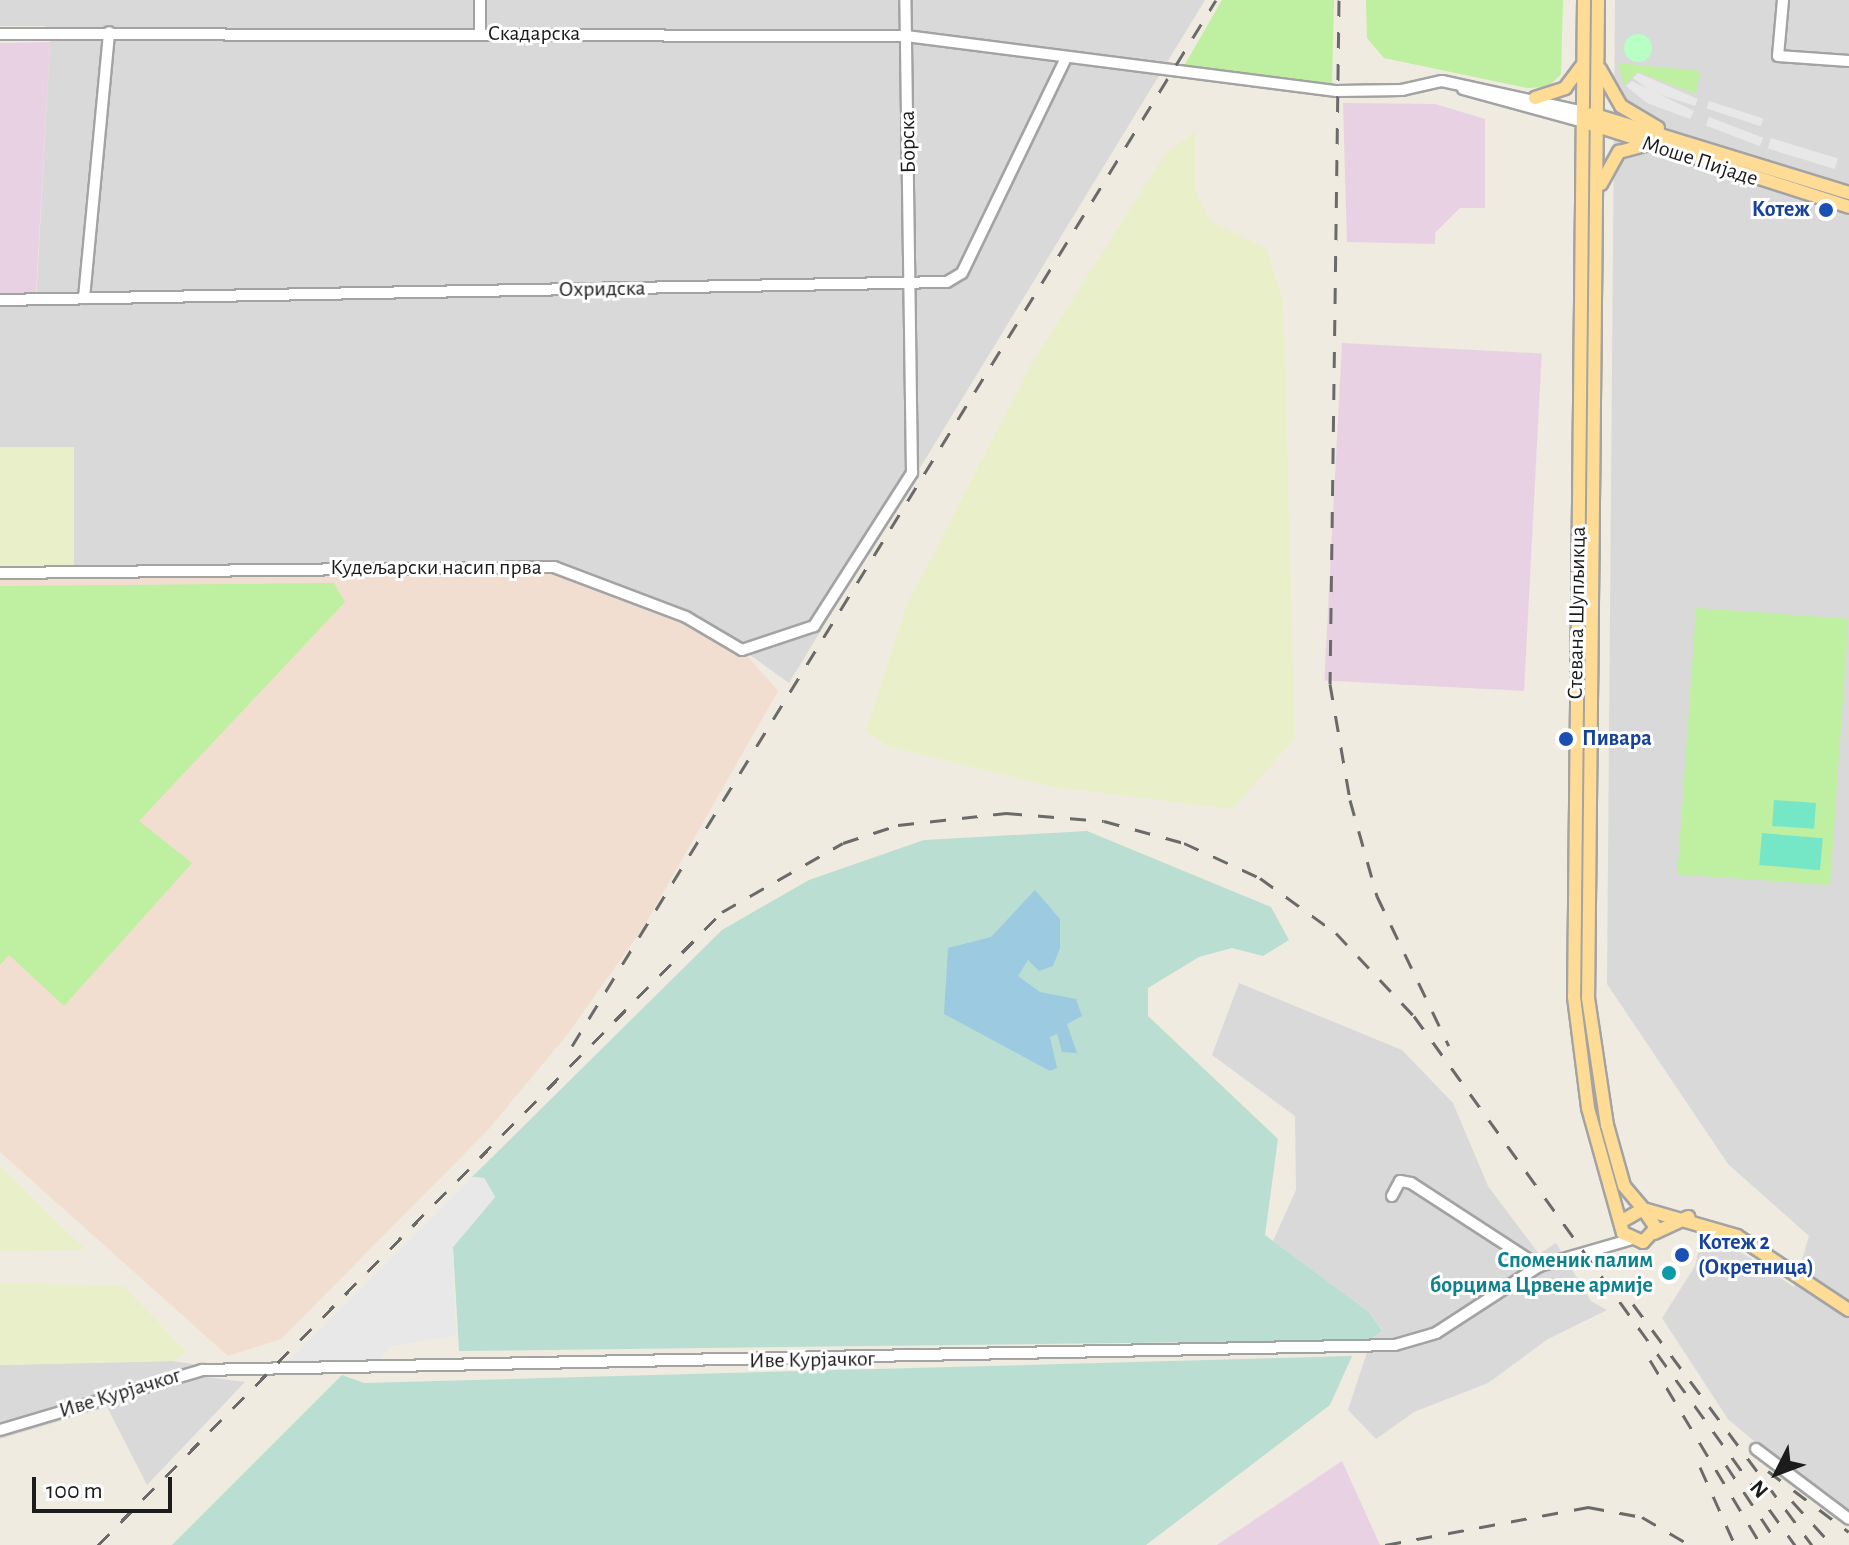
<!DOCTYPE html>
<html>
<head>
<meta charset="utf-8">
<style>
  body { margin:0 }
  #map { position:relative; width:1849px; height:1545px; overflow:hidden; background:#efebe0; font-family:"Alegreya Sans",sans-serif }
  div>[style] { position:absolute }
  .residential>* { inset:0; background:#dad9d9 }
  .industrial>* { inset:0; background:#e8d1e2; transform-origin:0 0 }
  .military>* { inset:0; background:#f2ded1 }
  .farmland>* { inset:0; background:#e9f0c9; transform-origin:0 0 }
  .grass>* { inset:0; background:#bfefa0; transform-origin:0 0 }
  .wetland>* { inset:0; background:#bbded2 }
  .park>* { inset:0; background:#b7ffc4 }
  .round { border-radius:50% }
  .pitch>* { inset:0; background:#75e6c6; transform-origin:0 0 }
  .parking>* { inset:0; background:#e8e8e8; transform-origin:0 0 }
  .water>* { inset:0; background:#9ccae1 }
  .roads { filter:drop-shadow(2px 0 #a3a3a3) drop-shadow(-2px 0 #a3a3a3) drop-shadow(0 2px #a3a3a3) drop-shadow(0 -2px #a3a3a3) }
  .minor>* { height:10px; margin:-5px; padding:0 5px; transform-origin:5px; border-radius:5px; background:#fff }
  .major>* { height:12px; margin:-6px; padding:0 6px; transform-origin:6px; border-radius:6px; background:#ffdc95 }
  .rail>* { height:3px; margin-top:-1.5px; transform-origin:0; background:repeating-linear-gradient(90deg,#6a6a6a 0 16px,transparent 0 32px) }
  .dots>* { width:22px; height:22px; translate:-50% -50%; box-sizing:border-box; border:4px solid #fff; border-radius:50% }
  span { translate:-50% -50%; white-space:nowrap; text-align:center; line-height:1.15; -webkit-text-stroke:6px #fff; paint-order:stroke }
  .street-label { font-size:22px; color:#1c1c1c }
  .transit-label { font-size:22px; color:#164399; font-weight:700 }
  .right { translate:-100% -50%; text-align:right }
  .left { translate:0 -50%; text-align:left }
  .culture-label { font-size:22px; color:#0d838f; font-weight:700 }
  .north { position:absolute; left:1737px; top:1433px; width:80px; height:80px; -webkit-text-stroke:6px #fff; paint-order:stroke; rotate:228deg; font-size:22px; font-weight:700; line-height:32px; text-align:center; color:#1c1c1c }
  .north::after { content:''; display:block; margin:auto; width:28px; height:36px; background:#1c1c1c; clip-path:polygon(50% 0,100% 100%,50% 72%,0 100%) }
  .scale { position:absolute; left:32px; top:1477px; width:140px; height:36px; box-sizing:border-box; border:4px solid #1c1c1c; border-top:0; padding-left:10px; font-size:24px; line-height:28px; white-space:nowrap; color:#1c1c1c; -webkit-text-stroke:6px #fff; paint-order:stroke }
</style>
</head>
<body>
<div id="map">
  <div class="residential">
    <i style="clip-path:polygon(0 0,1205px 0,789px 683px,690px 612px,563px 562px,74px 569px,74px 448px,0 447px,0 304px,36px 303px,50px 42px,45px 26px,0 26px)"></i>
    <i style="clip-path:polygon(1615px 0,1849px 0,1849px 1522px,1728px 1419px,1662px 1318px,1695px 1266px,1702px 1236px,1724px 1241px,1794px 1287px,1809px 1236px,1728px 1164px,1607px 984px)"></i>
    <i style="clip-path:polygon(1239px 983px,1402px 1050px,1453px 1103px,1488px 1186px,1539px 1254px,1556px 1243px,1591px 1301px,1607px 1310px,1548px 1339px,1488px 1383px,1414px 1412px,1376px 1439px,1348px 1410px,1371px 1340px,1382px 1329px,1369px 1312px,1273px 1241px,1296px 1190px,1295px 1116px,1212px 1055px)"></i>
    <i style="clip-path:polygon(172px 1361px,193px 1364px,199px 1376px,245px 1382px,147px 1485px,107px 1407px,0 1439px,0 1365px)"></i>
  </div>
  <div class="industrial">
    <i style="clip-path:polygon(50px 42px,36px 294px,0 294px,0 43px)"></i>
    <i style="clip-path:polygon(1343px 103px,1435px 104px,1485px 119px,1485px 208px,1460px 208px,1435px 233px,1435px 244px,1347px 242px)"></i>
    <i style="left:1342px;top:343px;width:200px;height:338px;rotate:3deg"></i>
    <i style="clip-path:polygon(1342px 1461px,1380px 1545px,1217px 1545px)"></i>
  </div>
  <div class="military">
    <i style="clip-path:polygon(542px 568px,693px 623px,744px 652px,778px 691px,643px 928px,567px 1035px,487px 1131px,281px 1339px,228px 1356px,0 1152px,0 576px)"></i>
  </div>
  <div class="farmland">
    <i style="clip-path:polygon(1195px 132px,1195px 190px,1211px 222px,1266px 248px,1283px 300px,1295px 738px,1232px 809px,1049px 786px,888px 746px,866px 731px,906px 607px,1032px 363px,1166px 153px)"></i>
    <i style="left:0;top:447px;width:74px;height:122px"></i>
    <i style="clip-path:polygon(0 1166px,85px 1249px,0 1252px)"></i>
    <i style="clip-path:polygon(0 1283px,123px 1286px,187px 1352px,172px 1361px,0 1365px)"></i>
  </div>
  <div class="grass">
    <i style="clip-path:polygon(1222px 0,1334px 0,1332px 85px,1184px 66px)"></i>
    <i style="clip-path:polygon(1366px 0,1563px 0,1561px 74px,1548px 87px,1527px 88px,1384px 58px,1367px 38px)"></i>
    <i style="clip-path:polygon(1618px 63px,1700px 71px,1696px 94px,1638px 72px,1624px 85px)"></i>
    <i style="clip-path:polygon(334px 583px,345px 602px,139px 821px,192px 863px,64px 1006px,9px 955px,0 965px,0 586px)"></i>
    <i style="left:1696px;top:608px;width:153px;height:267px;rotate:4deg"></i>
  </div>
  <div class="wetland">
    <i style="clip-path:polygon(1087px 831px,1271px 907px,1289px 940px,1263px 956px,1232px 948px,1199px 957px,1148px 988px,1148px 1016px,1278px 1139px,1265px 1235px,1369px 1312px,1382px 1330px,1371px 1340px,459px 1351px,453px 1247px,495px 1197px,484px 1178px,472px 1177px,722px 930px,809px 880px,924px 840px)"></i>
    <i style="clip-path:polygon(1352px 1356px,1330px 1405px,1146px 1545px,172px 1545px,342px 1375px,364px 1383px)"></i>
  </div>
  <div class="park">
    <i class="round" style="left:1624px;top:34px;width:28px;height:28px"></i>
  </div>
  <div class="pitch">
    <i style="left:1774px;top:800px;width:42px;height:26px;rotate:4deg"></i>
    <i style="left:1762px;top:833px;width:61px;height:32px;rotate:5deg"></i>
  </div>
  <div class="parking">
    <i style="clip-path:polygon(1638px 73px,1698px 99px,1695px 106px,1652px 92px,1633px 78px)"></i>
    <i style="clip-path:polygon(1632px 81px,1694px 111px,1690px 119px,1647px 103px,1626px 86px)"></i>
    <i style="left:1709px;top:101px;width:57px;height:8px;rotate:18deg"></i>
    <i style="left:1709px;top:117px;width:58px;height:9px;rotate:21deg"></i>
    <i style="left:1771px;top:138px;width:70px;height:11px;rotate:17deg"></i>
    <i style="clip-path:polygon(472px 1177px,484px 1178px,495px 1197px,453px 1247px,456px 1336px,391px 1346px,372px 1368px,278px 1371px)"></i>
  </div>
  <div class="water">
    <i style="clip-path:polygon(1035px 890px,1060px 919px,1060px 948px,1053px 966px,1039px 971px,1028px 960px,1018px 976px,1040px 992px,1076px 999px,1082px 1016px,1067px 1024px,1077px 1053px,1062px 1052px,1057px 1034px,1050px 1037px,1057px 1068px,1050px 1071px,944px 1014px,948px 948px,991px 937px)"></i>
  </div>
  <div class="roads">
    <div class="minor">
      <i style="left:480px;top:0;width:34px;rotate:90deg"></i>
      <i style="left:1783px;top:0;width:56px;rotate:95.1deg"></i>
      <i style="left:1778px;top:56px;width:71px;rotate:4deg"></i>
      <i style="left:0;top:34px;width:906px;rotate:0.13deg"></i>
      <i style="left:906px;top:36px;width:434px;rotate:7.3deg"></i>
      <i style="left:1337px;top:91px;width:65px;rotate:-0.9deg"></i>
      <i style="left:1402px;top:90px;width:41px;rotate:-12.7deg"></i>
      <i style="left:1442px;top:81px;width:145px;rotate:12.3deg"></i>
      <i style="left:1463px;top:89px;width:125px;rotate:15.3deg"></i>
      <i style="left:84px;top:298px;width:267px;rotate:-84.6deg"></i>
      <i style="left:0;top:300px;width:947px;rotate:-1.09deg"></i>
      <i style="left:947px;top:282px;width:17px;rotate:-31deg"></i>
      <i style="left:962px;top:273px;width:239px;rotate:-64.2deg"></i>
      <i style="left:0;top:573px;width:554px;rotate:-0.62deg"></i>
      <i style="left:554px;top:567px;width:141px;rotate:20.7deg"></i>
      <i style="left:686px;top:617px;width:65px;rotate:30.5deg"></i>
      <i style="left:742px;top:650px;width:76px;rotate:-18.4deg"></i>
      <i style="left:814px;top:626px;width:182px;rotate:-57.4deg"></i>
      <i style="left:912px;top:473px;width:473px;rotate:-90.8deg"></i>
      <i style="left:1392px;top:1196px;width:17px;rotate:-62deg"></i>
      <i style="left:1400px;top:1181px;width:11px;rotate:10deg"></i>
      <i style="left:1411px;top:1183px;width:153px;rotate:33deg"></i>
      <i style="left:0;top:1430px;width:211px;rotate:-16.5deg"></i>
      <i style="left:202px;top:1370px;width:1193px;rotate:-1.2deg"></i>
      <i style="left:1395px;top:1345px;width:43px;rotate:-16.3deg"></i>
      <i style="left:1436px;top:1333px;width:123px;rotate:-33deg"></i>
      <i style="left:1539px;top:1266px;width:94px;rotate:-16.1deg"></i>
      <i style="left:1756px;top:1449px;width:116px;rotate:37deg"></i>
    </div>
    <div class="major">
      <i style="left:1584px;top:0;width:997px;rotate:90.57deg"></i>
      <i style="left:1574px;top:997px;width:112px;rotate:82.8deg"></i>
      <i style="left:1588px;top:1108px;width:130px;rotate:74.4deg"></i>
      <i style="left:1623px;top:1233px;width:22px;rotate:24deg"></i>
      <i style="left:1643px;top:1242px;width:19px;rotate:-47deg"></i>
      <i style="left:1656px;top:1228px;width:23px;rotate:-124deg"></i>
      <i style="left:1643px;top:1209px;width:24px;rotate:150deg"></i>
      <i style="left:1598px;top:0;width:998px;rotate:90.57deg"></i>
      <i style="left:1588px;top:998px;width:128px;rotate:81.5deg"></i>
      <i style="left:1607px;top:1125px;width:63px;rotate:74.4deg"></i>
      <i style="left:1624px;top:1186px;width:30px;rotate:50deg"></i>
      <i style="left:1600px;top:69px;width:43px;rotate:60.4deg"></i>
      <i style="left:1621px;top:106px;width:43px;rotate:30.7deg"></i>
      <i style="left:1535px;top:98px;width:32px;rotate:-18deg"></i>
      <i style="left:1565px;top:88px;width:30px;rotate:-53deg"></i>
      <i style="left:1592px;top:114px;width:269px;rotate:17.1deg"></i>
      <i style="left:1591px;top:124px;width:271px;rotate:17.8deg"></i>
      <i style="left:1601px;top:184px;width:37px;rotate:-61deg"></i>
      <i style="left:1619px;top:152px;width:28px;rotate:-15deg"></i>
      <i style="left:1647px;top:1210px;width:94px;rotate:16.1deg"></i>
      <i style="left:1737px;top:1236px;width:134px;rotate:33.5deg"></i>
      <i style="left:1654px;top:1233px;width:38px;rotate:-25deg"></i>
    </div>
  </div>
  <div class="rail">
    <i style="left:1339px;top:0;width:684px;rotate:90.75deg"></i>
    <i style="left:1330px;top:684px;width:118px;rotate:80.2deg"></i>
    <i style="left:1350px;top:800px;width:100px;rotate:74.3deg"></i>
    <i style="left:1377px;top:896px;width:166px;rotate:64.4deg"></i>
    <i style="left:572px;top:1046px;width:1228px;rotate:-58.38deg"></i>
    <i style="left:1633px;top:1304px;width:300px;rotate:53.4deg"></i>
    <i style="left:1650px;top:1360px;width:216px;rotate:59deg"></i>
    <i style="left:1726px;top:1465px;width:96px;rotate:56.5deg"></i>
    <i style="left:1700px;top:1467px;width:85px;rotate:65.8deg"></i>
    <i style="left:1768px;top:1471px;width:101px;rotate:37deg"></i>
    <i style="left:1792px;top:1501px;width:59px;rotate:47.7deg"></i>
    <i style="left:98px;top:1545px;width:889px;rotate:-45.41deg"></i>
    <i style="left:722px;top:912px;width:139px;rotate:-29.7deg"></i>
    <i style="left:843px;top:843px;width:58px;rotate:-18.1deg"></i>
    <i style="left:898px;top:825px;width:109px;rotate:-6.3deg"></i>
    <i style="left:1006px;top:813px;width:98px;rotate:4.7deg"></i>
    <i style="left:1104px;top:821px;width:83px;rotate:15.4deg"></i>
    <i style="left:1184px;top:843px;width:84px;rotate:24.7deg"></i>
    <i style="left:1260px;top:878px;width:94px;rotate:35.9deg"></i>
    <i style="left:1336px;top:933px;width:114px;rotate:46.8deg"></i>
    <i style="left:1414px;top:1016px;width:652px;rotate:54.24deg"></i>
    <i style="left:1385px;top:1545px;width:207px;rotate:-10.6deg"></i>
    <i style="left:1588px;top:1507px;width:55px;rotate:10.5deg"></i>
    <i style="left:1642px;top:1517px;width:56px;rotate:30.3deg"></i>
  </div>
  <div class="dots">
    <i style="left:1826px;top:210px;background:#1a4fb4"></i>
    <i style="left:1566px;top:739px;background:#1a4fb4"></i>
    <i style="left:1682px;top:1255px;background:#1a4fb4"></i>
    <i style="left:1669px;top:1273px;background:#0f9aa8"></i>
  </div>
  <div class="street-label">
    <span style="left:534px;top:34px">Скадарска</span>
    <span style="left:908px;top:142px;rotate:-91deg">Борска</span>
    <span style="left:1700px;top:161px;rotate:18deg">Моше Пијаде</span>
    <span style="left:602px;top:289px;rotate:-1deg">Охридска</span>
    <span style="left:436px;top:568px">Кудељарски насип прва</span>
    <span style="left:1577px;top:613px;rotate:-89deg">Стевана Шупљикца</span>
    <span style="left:812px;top:1360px;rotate:-1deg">Иве Курјачког</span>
    <span style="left:120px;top:1393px;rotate:-17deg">Иве Курјачког</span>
  </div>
  <div class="transit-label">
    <span class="right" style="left:1810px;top:210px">Котеж</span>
    <span class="left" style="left:1582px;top:739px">Пивара</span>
    <span class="left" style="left:1698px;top:1255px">Котеж 2<br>(Окретница)</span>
  </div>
  <div class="culture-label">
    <span class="right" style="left:1653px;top:1273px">Споменик палим<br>борцима Црвене армије</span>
  </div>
  <div class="north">N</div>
  <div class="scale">100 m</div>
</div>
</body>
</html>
